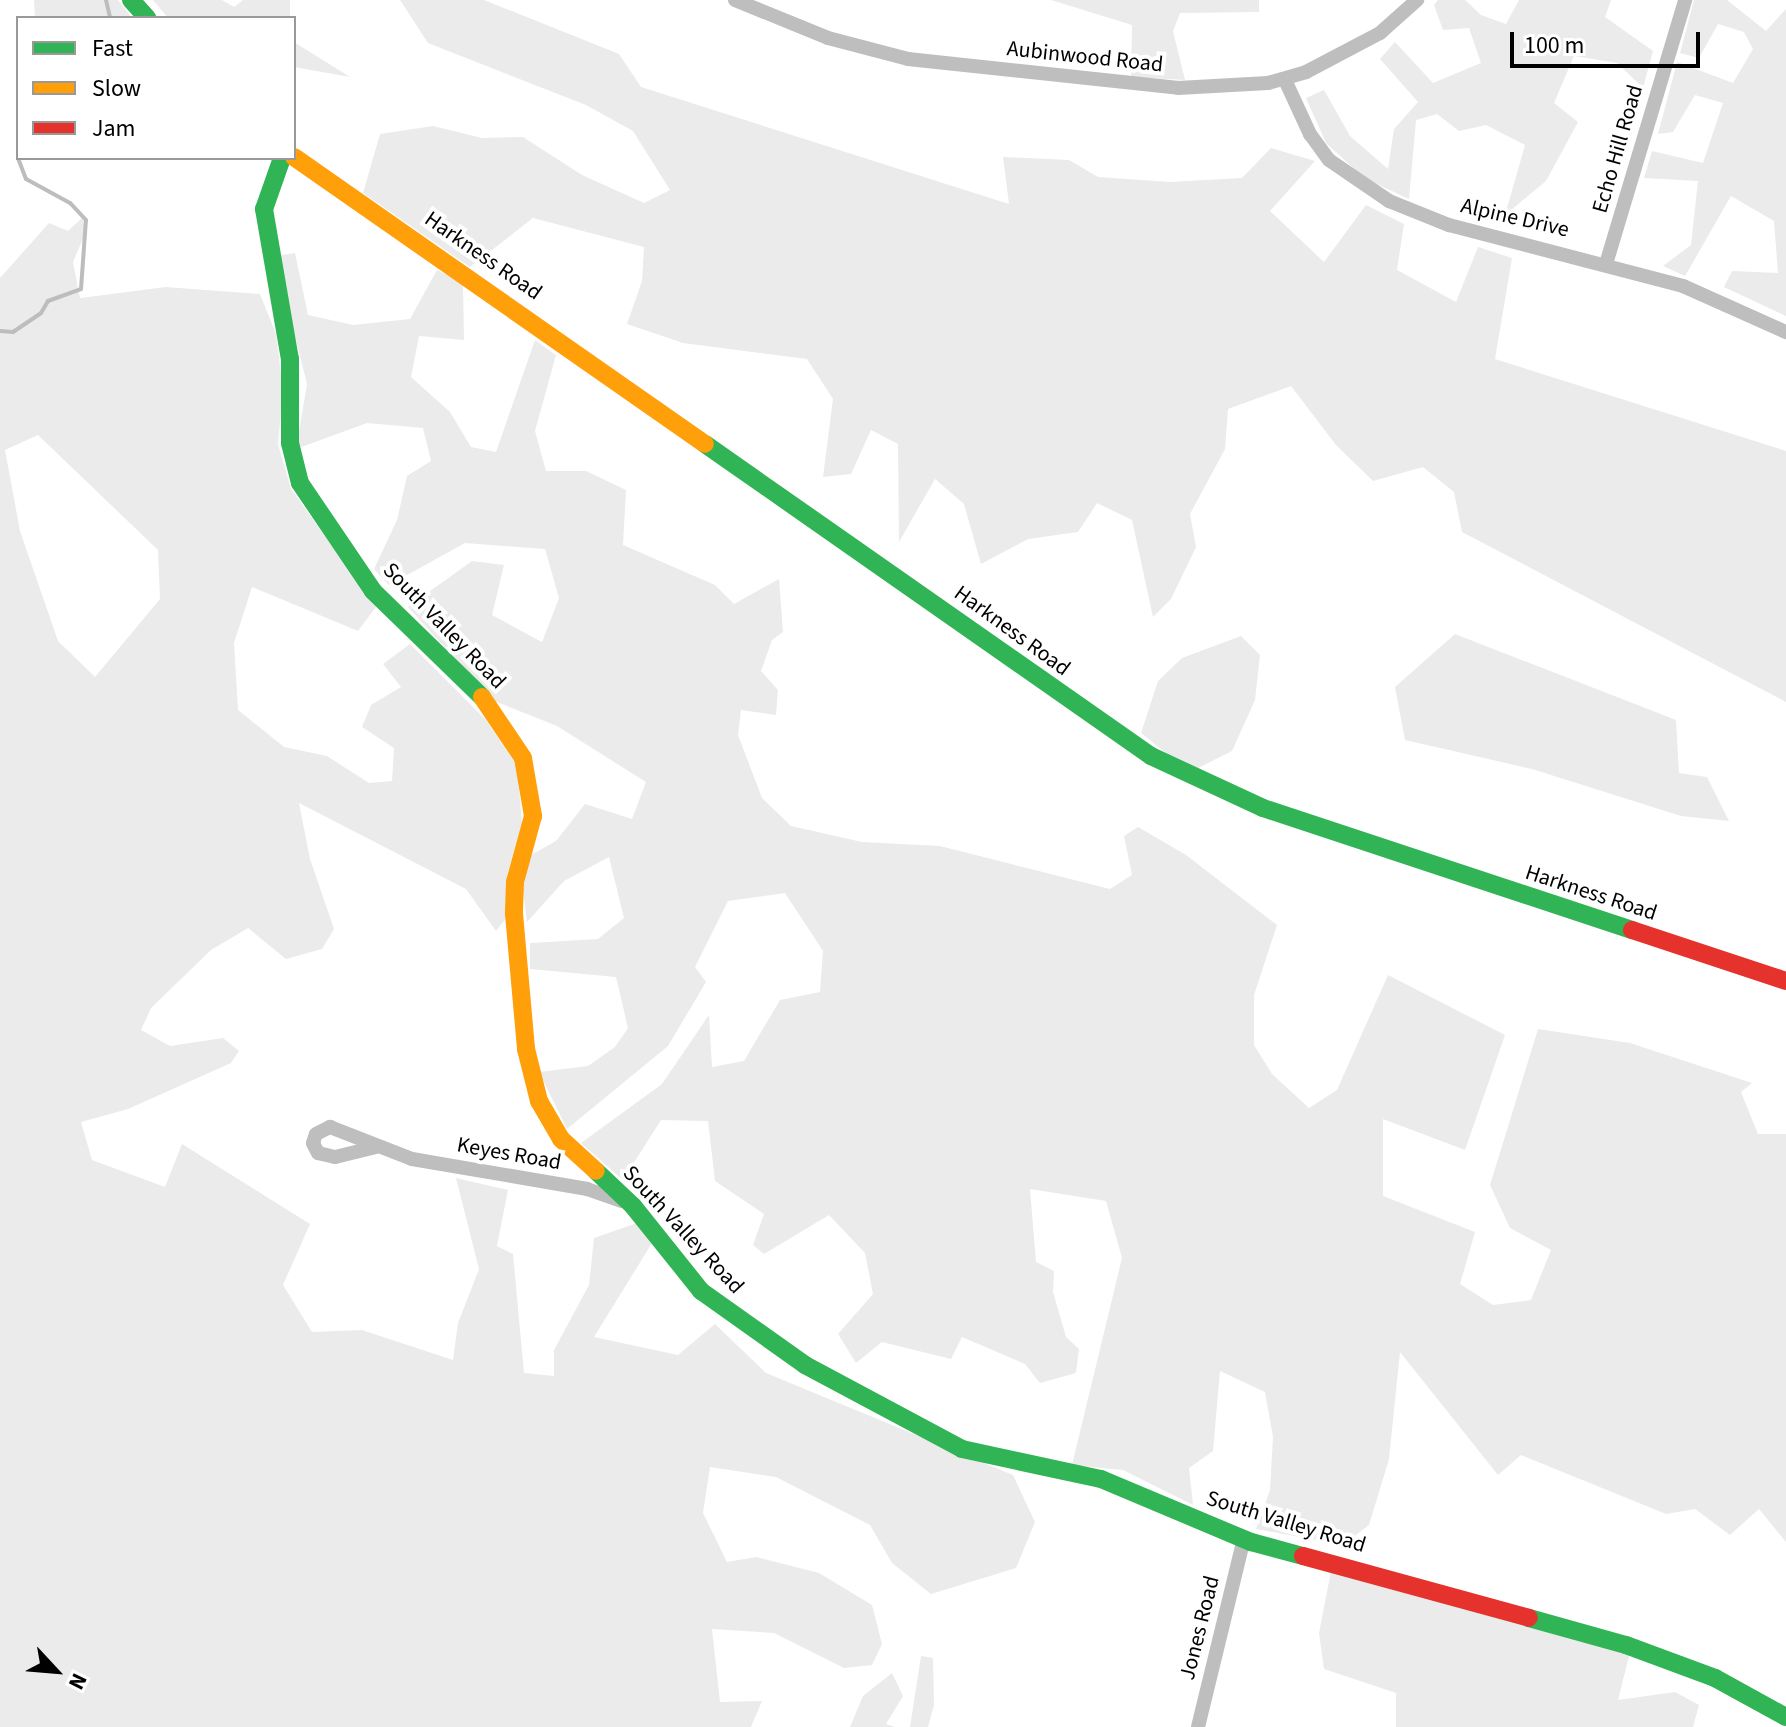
<!DOCTYPE html>
<html>
<head>
<meta charset="utf-8">
<style>
  body { margin:0 }
  #map { position:relative; width:1786px; height:1727px; overflow:hidden; background:#fff; font-family:"Source Sans 3",sans-serif }
  div>[style] { position:absolute }
  .green>* { inset:0; background:#ebebeb }
  .stream>* { height:4px; margin:-2px; padding:0 2px; transform-origin:2px; border-radius:2px; background:#bdbdbd }
  .street>* { height:14px; margin:-7px; padding:0 7px; transform-origin:7px; border-radius:7px; background:#bebebe }
  .fast>* { height:18px; margin:-9px; padding:0 9px; transform-origin:9px; border-radius:9px; background:#30b455 }
  .slow>* { height:18px; margin:-9px; padding:0 9px; transform-origin:9px; border-radius:9px; background:#ff9f0a }
  .jam>* { height:18px; margin:-9px; padding:0 9px; transform-origin:9px; border-radius:9px; background:#e5322d }
  span { translate:-50% -50%; white-space:nowrap; text-align:center; line-height:1.15; -webkit-text-stroke:8px #fff; paint-order:stroke }
  .street-label { font-size:22px; color:#000 }
  .legend { position:absolute; left:16px; top:16px; width:280px; height:144px; box-sizing:border-box; background:#fff; border:2px solid #999; margin:0; padding:10px 14px; list-style:none; font-size:24px; color:#000 }
  .legend li { display:flex; align-items:center; gap:16px; height:40px }
  .legend b { width:40px; border:2px solid #999 }
  .north { position:absolute; left:16px; top:1631px; width:80px; height:80px; -webkit-text-stroke:6px #fff; paint-order:stroke; rotate:116deg; font-size:22px; font-weight:700; line-height:32px; text-align:center; color:#000 }
  .north::after { content:''; display:block; margin:auto; width:28px; height:36px; background:#000; clip-path:polygon(50% 0,100% 100%,50% 72%,0 100%) }
  .scale { position:absolute; left:1510px; top:32px; width:190px; height:36px; box-sizing:border-box; border:4px solid #000; border-top:0; padding-left:10px; font-size:24px; line-height:28px; white-space:nowrap; color:#000; -webkit-text-stroke:6px #fff; paint-order:stroke }
</style>
</head>
<body>
<div id="map">
  <div class="green">
    <i style="clip-path:polygon(34px 0,118px 0,132px 18px,35px 18px)"></i>
    <i style="clip-path:polygon(153px 0,222px 0,234px 7px,243px 0,290px 0,290px 18px,168px 18px)"></i>
    <i style="clip-path:polygon(400px 0,484px 0,619px 54px,641px 87px,1009px 204px,1003px 157px,1069px 160px,1098px 177px,1170px 182px,1242px 178px,1271px 148px,1315px 161px,1270px 211px,1324px 262px,1366px 205px,1404px 224px,1397px 270px,1456px 302px,1478px 247px,1512px 258px,1495px 359px,1786px 451px,1786px 702px,1462px 532px,1454px 492px,1423px 467px,1373px 481px,1336px 445px,1291px 386px,1228px 409px,1225px 449px,1190px 514px,1196px 547px,1171px 599px,1153px 617px,1132px 520px,1097px 503px,1078px 532px,1028px 539px,981px 564px,964px 504px,935px 479px,899px 542px,898px 444px,871px 430px,851px 474px,823px 477px,833px 399px,807px 359px,683px 343px,627px 324px,642px 281px,644px 247px,533px 218px,470px 267px,363px 193px,380px 134px,433px 126px,482px 138px,523px 137px,582px 175px,644px 203px,670px 190px,633px 131px,586px 105px,428px 43px)"></i>
    <i style="clip-path:polygon(1051px 0,1259px 0,1259px 12px,1180px 13px,1173px 31px,1185px 80px,1131px 77px,1132px 25px)"></i>
    <i style="clip-path:polygon(1438px 0,1465px 0,1481px 15px,1506px 24px,1519px 0,1611px 0,1605px 17px,1653px 51px,1643px 88px,1617px 63px,1574px 56px,1554px 103px,1578px 122px,1546px 181px,1505px 215px,1525px 145px,1486px 125px,1459px 131px,1437px 114px,1416px 120px,1409px 199px,1364px 178px,1326px 143px,1306px 98px,1324px 90px,1350px 136px,1388px 169px,1394px 129px,1418px 102px,1380px 59px,1395px 42px,1433px 83px,1481px 63px,1469px 28px,1443px 30px,1434px 5px)"></i>
    <i style="clip-path:polygon(1694px 0,1727px 0,1766px 31px,1786px 9px,1786px 316px,1724px 287px,1732px 271px,1778px 273px,1774px 221px,1731px 196px,1685px 276px,1663px 266px,1691px 245px,1698px 181px,1644px 178px,1652px 151px,1703px 163px,1723px 103px,1695px 95px,1673px 132px,1658px 134px,1677px 62px,1733px 83px,1753px 49px,1744px 32px,1718px 24px,1699px 58px,1680px 53px)"></i>
    <i style="clip-path:polygon(294px 42px,350px 77px,294px 67px)"></i>
    <i style="clip-path:polygon(evenodd,83px 217px,85px 234px,73px 262px,80px 298px,166px 287px,260px 294px,276px 334px,283px 390px,278px 444px,291px 489px,376px 607px,358px 631px,252px 587px,234px 643px,238px 710px,284px 747px,327px 756px,369px 783px,392px 781px,394px 748px,362px 727px,371px 705px,401px 687px,383px 664px,410px 644px,486px 720px,517px 766px,522px 822px,507px 875px,507px 917px,496px 931px,466px 889px,299px 803px,310px 859px,334px 929px,322px 949px,286px 959px,248px 928px,211px 950px,151px 1008px,141px 1030px,170px 1046px,223px 1038px,239px 1051px,231px 1063px,128px 1109px,81px 1122px,92px 1160px,165px 1187px,182px 1144px,310px 1224px,283px 1285px,312px 1332px,362px 1330px,453px 1360px,458px 1323px,479px 1269px,456px 1178px,508px 1190px,497px 1246px,513px 1254px,524px 1373px,554px 1376px,554px 1350px,589px 1285px,594px 1238px,637px 1223px,652px 1243px,594px 1337px,678px 1355px,715px 1324px,766px 1373px,1013px 1475px,1035px 1522px,1016px 1568px,931px 1594px,892px 1563px,870px 1525px,776px 1477px,710px 1467px,703px 1513px,727px 1562px,756px 1557px,819px 1573px,872px 1605px,882px 1644px,872px 1665px,844px 1668px,774px 1633px,712px 1629px,720px 1702px,762px 1701px,751px 1727px,0 1727px,0 278px,49px 223px,68px 231px,83px 217px,38px 435px,158px 550px,160px 599px,95px 677px,58px 641px,20px 531px,5px 450px,38px 435px)"></i>
    <i style="clip-path:polygon(295px 253px,308px 315px,353px 325px,410px 319px,437px 270px,463px 283px,464px 340px,419px 336px,411px 377px,450px 412px,471px 447px,496px 452px,535px 340px,556px 355px,535px 431px,546px 471px,586px 471px,626px 490px,623px 545px,715px 585px,734px 604px,779px 579px,783px 632px,772px 640px,761px 671px,778px 690px,776px 715px,741px 710px,738px 735px,762px 798px,791px 826px,862px 842px,940px 846px,1110px 889px,1132px 875px,1124px 836px,1138px 827px,1186px 855px,1277px 925px,1254px 995px,1254px 1045px,1272px 1074px,1309px 1108px,1337px 1090px,1388px 975px,1505px 1035px,1465px 1150px,1383px 1119px,1383px 1196px,1475px 1232px,1460px 1284px,1493px 1305px,1531px 1300px,1551px 1250px,1510px 1228px,1490px 1185px,1538px 1029px,1630px 1043px,1752px 1083px,1741px 1092px,1758px 1134px,1786px 1134px,1786px 1542px,1759px 1509px,1730px 1535px,1695px 1509px,1666px 1514px,1521px 1455px,1498px 1475px,1400px 1352px,1389px 1459px,1369px 1525px,1343px 1545px,1256px 1529px,1270px 1490px,1273px 1437px,1265px 1392px,1220px 1371px,1213px 1451px,1189px 1468px,1193px 1505px,1123px 1470px,1072px 1465px,1122px 1258px,1106px 1201px,1030px 1189px,1036px 1262px,1054px 1271px,1053px 1292px,1066px 1337px,1079px 1349px,1076px 1373px,1040px 1383px,1025px 1364px,962px 1337px,951px 1359px,882px 1342px,856px 1363px,838px 1334px,873px 1294px,865px 1253px,829px 1215px,764px 1254px,753px 1245px,764px 1214px,715px 1181px,708px 1121px,661px 1120px,623px 1180px,581px 1143px,662px 1084px,709px 1015px,712px 1067px,744px 1061px,780px 1000px,820px 992px,823px 951px,785px 893px,728px 901px,695px 967px,706px 982px,668px 1046px,567px 1129px,539px 1072px,588px 1066px,615px 1047px,628px 1028px,616px 977px,530px 969px,530px 943px,598px 939px,624px 918px,609px 857px,564px 881px,527px 922px,523px 890px,529px 856px,556px 841px,585px 804px,632px 819px,646px 782px,557px 726px,494px 701px,408px 607px,472px 561px,504px 565px,492px 615px,542px 642px,559px 598px,545px 549px,465px 543px,389px 585px,374px 569px,397px 520px,407px 476px,431px 461px,423px 428px,367px 423px,296px 449px,307px 384px,275px 256px)"></i>
    <i style="clip-path:polygon(1455px 634px,1676px 720px,1679px 773px,1707px 777px,1729px 821px,1681px 816px,1532px 769px,1405px 740px,1395px 687px)"></i>
    <i style="clip-path:polygon(1241px 636px,1260px 655px,1255px 700px,1232px 751px,1198px 768px,1177px 762px,1141px 733px,1158px 681px,1182px 658px)"></i>
    <i style="clip-path:polygon(1331px 1571px,1630px 1652px,1618px 1700px,1675px 1692px,1699px 1705px,1693px 1727px,1396px 1727px,1396px 1693px,1324px 1669px,1319px 1633px)"></i>
    <i style="clip-path:polygon(921px 1656px,933px 1658px,934px 1705px,928px 1727px,910px 1727px)"></i>
    <i style="clip-path:polygon(892px 1673px,903px 1696px,886px 1724px,895px 1727px,850px 1727px,863px 1696px)"></i>
  </div>
  <div class="stream">
    <i style="left:106px;top:0;width:18px;rotate:77deg"></i>
    <i style="left:0;top:331px;width:13px;rotate:4deg"></i>
    <i style="left:13px;top:332px;width:34px;rotate:-34deg"></i>
    <i style="left:41px;top:313px;width:14px;rotate:-60deg"></i>
    <i style="left:48px;top:301px;width:35px;rotate:-20deg"></i>
    <i style="left:81px;top:289px;width:69px;rotate:-85.9deg"></i>
    <i style="left:86px;top:220px;width:23px;rotate:-133deg"></i>
    <i style="left:70px;top:203px;width:50px;rotate:-151.4deg"></i>
    <i style="left:26px;top:179px;width:22px;rotate:-111deg"></i>
  </div>
  <div class="street">
    <i style="left:735px;top:0;width:100px;rotate:22.2deg"></i>
    <i style="left:828px;top:38px;width:83px;rotate:14.7deg"></i>
    <i style="left:908px;top:59px;width:272px;rotate:6.1deg"></i>
    <i style="left:1178px;top:88px;width:90px;rotate:-3.2deg"></i>
    <i style="left:1268px;top:83px;width:40px;rotate:-16deg"></i>
    <i style="left:1306px;top:72px;width:84px;rotate:-27.8deg"></i>
    <i style="left:1380px;top:33px;width:50px;rotate:-41.7deg"></i>
    <i style="left:1285px;top:80px;width:60px;rotate:65.2deg"></i>
    <i style="left:1310px;top:134px;width:32px;rotate:54deg"></i>
    <i style="left:1329px;top:160px;width:73px;rotate:34.3deg"></i>
    <i style="left:1389px;top:201px;width:65px;rotate:21.8deg"></i>
    <i style="left:1449px;top:225px;width:242px;rotate:14.6deg"></i>
    <i style="left:1683px;top:286px;width:113px;rotate:24.1deg"></i>
    <i style="left:1606px;top:264px;width:276px;rotate:-73.3deg"></i>
    <i style="left:376px;top:1147px;width:42px;rotate:166.3deg"></i>
    <i style="left:335px;top:1157px;width:17px;rotate:-167deg"></i>
    <i style="left:318px;top:1153px;width:11px;rotate:-117deg"></i>
    <i style="left:313px;top:1143px;width:9px;rotate:-72deg"></i>
    <i style="left:316px;top:1134px;width:16px;rotate:-27deg"></i>
    <i style="left:330px;top:1127px;width:88px;rotate:21.3deg"></i>
    <i style="left:412px;top:1159px;width:178px;rotate:9.7deg"></i>
    <i style="left:587px;top:1189px;width:37px;rotate:19deg"></i>
    <i style="left:1198px;top:1727px;width:194px;rotate:-76.3deg"></i>
  </div>
  <div class="fast">
    <i style="left:131px;top:0;width:24px;rotate:48deg"></i>
    <i style="left:282px;top:158px;width:54px;rotate:109.4deg"></i>
    <i style="left:264px;top:209px;width:152px;rotate:80.2deg"></i>
    <i style="left:290px;top:359px;width:84px;rotate:90deg"></i>
    <i style="left:290px;top:443px;width:41px;rotate:76deg"></i>
    <i style="left:300px;top:483px;width:130px;rotate:55.9deg"></i>
    <i style="left:373px;top:591px;width:152px;rotate:44.2deg"></i>
    <i style="left:705px;top:444px;width:544px;rotate:34.97deg"></i>
    <i style="left:1151px;top:756px;width:123px;rotate:24.9deg"></i>
    <i style="left:1263px;top:808px;width:389px;rotate:18.3deg"></i>
    <i style="left:596px;top:1171px;width:51px;rotate:43.4deg"></i>
    <i style="left:633px;top:1206px;width:109px;rotate:51.3deg"></i>
    <i style="left:701px;top:1291px;width:128px;rotate:35.4deg"></i>
    <i style="left:805px;top:1365px;width:178px;rotate:28.1deg"></i>
    <i style="left:962px;top:1449px;width:142px;rotate:12.2deg"></i>
    <i style="left:1101px;top:1479px;width:163px;rotate:22.8deg"></i>
    <i style="left:1251px;top:1542px;width:54px;rotate:15.1deg"></i>
    <i style="left:1529px;top:1618px;width:101px;rotate:15.6deg"></i>
    <i style="left:1626px;top:1645px;width:95px;rotate:20.3deg"></i>
    <i style="left:1715px;top:1678px;width:81px;rotate:28.8deg"></i>
  </div>
  <div class="slow">
    <i style="left:294px;top:157px;width:501px;rotate:34.93deg"></i>
    <i style="left:482px;top:697px;width:73px;rotate:56.1deg"></i>
    <i style="left:523px;top:758px;width:59px;rotate:80.2deg"></i>
    <i style="left:533px;top:816px;width:68px;rotate:105.3deg"></i>
    <i style="left:515px;top:882px;width:32px;rotate:92deg"></i>
    <i style="left:514px;top:914px;width:136px;rotate:84.9deg"></i>
    <i style="left:526px;top:1049px;width:54px;rotate:76deg"></i>
    <i style="left:539px;top:1101px;width:44px;rotate:59.9deg"></i>
    <i style="left:561px;top:1139px;width:47px;rotate:42.4deg"></i>
  </div>
  <div class="jam">
    <i style="left:1632px;top:930px;width:162px;rotate:18.3deg"></i>
    <i style="left:1303px;top:1556px;width:234px;rotate:15.3deg"></i>
  </div>
  <div class="street-label">
    <span style="left:1085px;top:57px;rotate:6deg">Aubinwood Road</span>
    <span style="left:1618px;top:149px;rotate:-74deg">Echo Hill Road</span>
    <span style="left:1515px;top:218px;rotate:13deg">Alpine Drive</span>
    <span style="left:483px;top:256px;rotate:35deg">Harkness Road</span>
    <span style="left:444px;top:626px;rotate:46deg">South Valley Road</span>
    <span style="left:1012px;top:631px;rotate:36deg">Harkness Road</span>
    <span style="left:1591px;top:893px;rotate:18deg">Harkness Road</span>
    <span style="left:509px;top:1154px;rotate:10deg">Keyes Road</span>
    <span style="left:683px;top:1230px;rotate:47deg">South Valley Road</span>
    <span style="left:1286px;top:1522px;rotate:17deg">South Valley Road</span>
    <span style="left:1200px;top:1628px;rotate:-76deg">Jones Road</span>
  </div>
  <ul class="legend">
  <li><b style="height:10px;background:#30b455"></b>Fast</li>
  <li><b style="height:10px;background:#ff9f0a"></b>Slow</li>
  <li><b style="height:10px;background:#e5322d"></b>Jam</li>
  </ul>
  <div class="north">N</div>
  <div class="scale">100 m</div>
</div>
</body>
</html>
